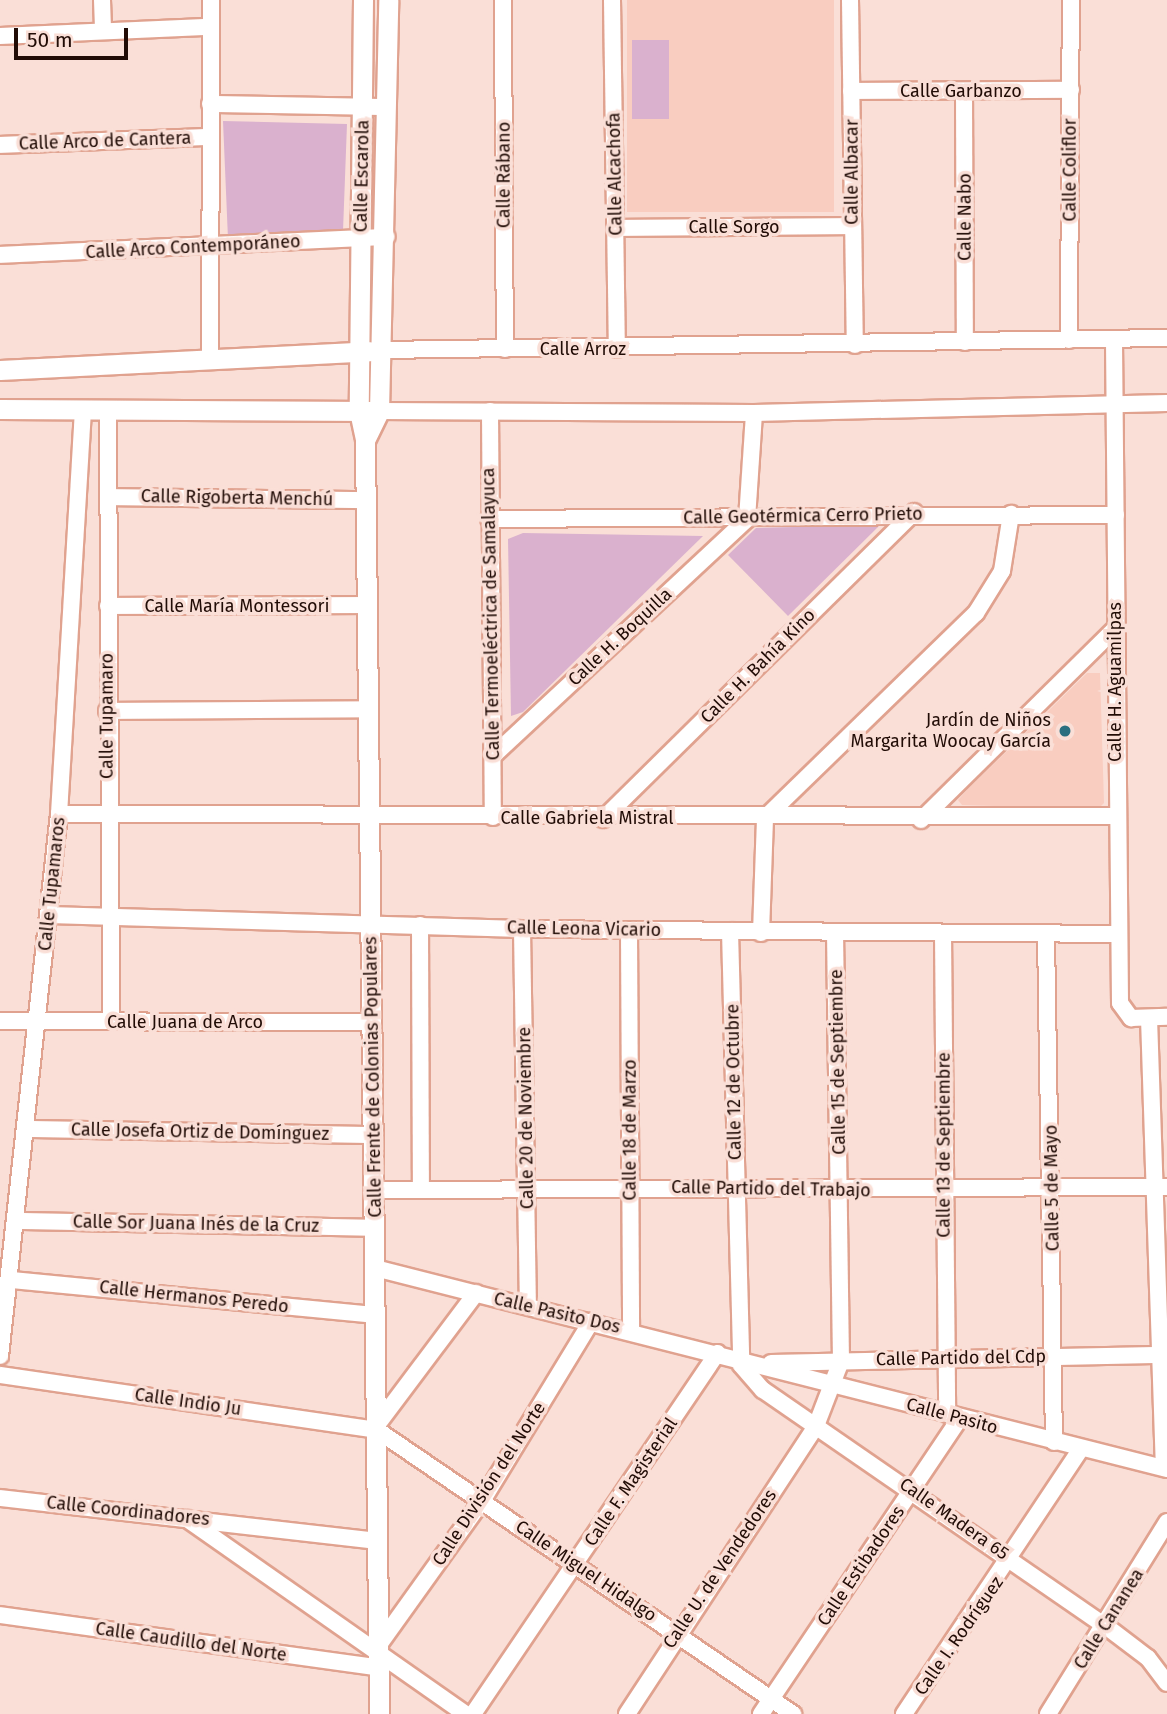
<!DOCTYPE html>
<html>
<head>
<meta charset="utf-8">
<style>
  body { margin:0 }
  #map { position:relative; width:1167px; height:1714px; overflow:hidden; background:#fadfd7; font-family:"Fira Sans",sans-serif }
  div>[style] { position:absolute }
  .built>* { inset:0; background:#f9cdc0; transform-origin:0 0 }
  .green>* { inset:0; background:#dab1ce; transform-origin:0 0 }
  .roads { filter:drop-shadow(2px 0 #e0a28f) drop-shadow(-2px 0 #e0a28f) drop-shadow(0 2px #e0a28f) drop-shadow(0 -2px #e0a28f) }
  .minor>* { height:16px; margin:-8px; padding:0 8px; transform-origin:8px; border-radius:8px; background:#fff }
  .major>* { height:19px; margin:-9.5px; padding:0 9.5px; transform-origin:9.5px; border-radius:9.5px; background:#fff }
  .dots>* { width:19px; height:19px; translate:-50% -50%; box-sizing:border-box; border:4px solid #fadfd7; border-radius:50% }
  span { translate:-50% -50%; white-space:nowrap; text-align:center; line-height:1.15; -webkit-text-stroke:7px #fadfd7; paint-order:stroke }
  .street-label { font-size:18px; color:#210c06 }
  .poi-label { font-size:18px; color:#210c06 }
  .right { translate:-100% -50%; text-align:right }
  .scale { position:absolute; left:14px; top:28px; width:114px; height:32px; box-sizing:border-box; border:4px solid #210c06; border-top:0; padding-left:9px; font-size:21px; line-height:24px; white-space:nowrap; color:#210c06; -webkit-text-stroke:5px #fadfd7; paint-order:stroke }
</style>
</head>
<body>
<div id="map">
  <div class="built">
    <i style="left:627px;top:0;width:207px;height:212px"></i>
    <i style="clip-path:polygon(1087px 673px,1100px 673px,1104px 803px,1098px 809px,962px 805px,958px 800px,968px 789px)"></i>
  </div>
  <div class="green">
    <i style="left:632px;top:40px;width:37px;height:79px"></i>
    <i style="clip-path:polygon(223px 121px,347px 124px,343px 231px,228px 239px)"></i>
    <i style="clip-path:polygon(880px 525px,788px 616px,728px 555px,756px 528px)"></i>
    <i style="clip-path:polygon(523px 533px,703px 536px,523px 712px,511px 716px,508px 539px)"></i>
  </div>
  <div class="roads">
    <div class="minor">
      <i style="left:102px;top:0;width:30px;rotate:88deg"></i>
      <i style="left:503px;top:0;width:349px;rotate:89.7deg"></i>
      <i style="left:612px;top:0;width:349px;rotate:89.2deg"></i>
      <i style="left:850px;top:0;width:345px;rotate:89.2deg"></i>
      <i style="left:0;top:36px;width:210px;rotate:-2.5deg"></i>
      <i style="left:851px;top:91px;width:220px;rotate:-0.3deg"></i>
      <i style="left:964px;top:91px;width:251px;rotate:89.8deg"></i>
      <i style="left:210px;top:104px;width:177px;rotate:1deg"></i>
      <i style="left:0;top:145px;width:211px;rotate:-2.2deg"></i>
      <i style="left:617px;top:228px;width:235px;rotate:-0.5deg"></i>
      <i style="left:0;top:255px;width:387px;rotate:-2.7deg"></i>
      <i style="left:1069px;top:340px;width:340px;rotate:-89.7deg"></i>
      <i style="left:1114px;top:341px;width:662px;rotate:89.48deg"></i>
      <i style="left:1120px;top:1003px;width:19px;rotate:54deg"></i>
      <i style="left:1131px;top:1018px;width:36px;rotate:-2deg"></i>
      <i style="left:382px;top:350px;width:785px;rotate:-0.88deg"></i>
      <i style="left:210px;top:360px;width:360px;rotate:-89.8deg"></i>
      <i style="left:108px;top:410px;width:611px;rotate:89.72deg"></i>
      <i style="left:379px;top:411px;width:375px;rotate:0.3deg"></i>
      <i style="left:754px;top:413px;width:413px;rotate:-1.4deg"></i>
      <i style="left:490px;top:411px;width:406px;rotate:89.6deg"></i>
      <i style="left:109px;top:497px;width:257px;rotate:0.7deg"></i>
      <i style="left:489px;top:519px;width:627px;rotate:-0.37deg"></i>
      <i style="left:108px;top:606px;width:257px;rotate:-0.2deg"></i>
      <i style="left:107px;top:711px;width:260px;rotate:-0.4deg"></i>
      <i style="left:494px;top:755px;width:346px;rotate:-43deg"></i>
      <i style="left:747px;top:519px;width:106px;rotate:-86.2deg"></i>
      <i style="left:59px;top:814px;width:1057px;rotate:0.11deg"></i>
      <i style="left:603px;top:819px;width:437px;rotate:-44.6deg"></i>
      <i style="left:921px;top:820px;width:271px;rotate:-44.6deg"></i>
      <i style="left:49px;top:915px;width:473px;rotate:1.7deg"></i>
      <i style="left:522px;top:929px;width:597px;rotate:0.48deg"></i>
      <i style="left:420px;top:925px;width:264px;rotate:89.8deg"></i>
      <i style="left:522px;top:929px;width:377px;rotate:89.1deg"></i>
      <i style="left:629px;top:930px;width:400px;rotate:89.7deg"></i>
      <i style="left:730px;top:931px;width:434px;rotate:88.5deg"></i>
      <i style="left:741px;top:1365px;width:33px;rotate:49deg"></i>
      <i style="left:763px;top:1390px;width:418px;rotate:34.6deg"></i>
      <i style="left:1107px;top:1627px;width:51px;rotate:37.1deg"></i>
      <i style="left:1148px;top:1658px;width:31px;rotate:53deg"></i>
      <i style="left:761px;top:933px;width:115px;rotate:-88deg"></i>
      <i style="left:765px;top:818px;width:294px;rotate:-44.2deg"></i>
      <i style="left:976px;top:613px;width:49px;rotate:-58.2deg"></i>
      <i style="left:1002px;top:571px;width:58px;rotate:-81deg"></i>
      <i style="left:943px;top:933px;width:481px;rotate:89.5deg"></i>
      <i style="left:1046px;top:934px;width:508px;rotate:89.1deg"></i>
      <i style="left:1149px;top:1018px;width:450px;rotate:88.1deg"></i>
      <i style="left:0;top:1021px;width:370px;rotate:0.2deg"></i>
      <i style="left:26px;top:1129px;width:348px;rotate:1deg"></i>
      <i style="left:375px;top:1190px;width:792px;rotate:-0.22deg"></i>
      <i style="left:18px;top:1221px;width:357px;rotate:1.1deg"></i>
      <i style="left:375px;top:1268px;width:817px;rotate:14.24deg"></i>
      <i style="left:12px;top:1280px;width:366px;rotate:5.5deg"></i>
      <i style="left:0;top:1356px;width:545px;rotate:-83.79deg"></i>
      <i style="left:59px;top:814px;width:405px;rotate:-86.6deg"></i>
      <i style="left:771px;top:1363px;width:396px;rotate:-1.2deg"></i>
      <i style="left:0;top:1375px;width:381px;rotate:8.3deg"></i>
      <i style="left:377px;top:1430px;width:504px;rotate:34.32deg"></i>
      <i style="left:377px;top:1425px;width:165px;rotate:-53.1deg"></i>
      <i style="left:0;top:1498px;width:381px;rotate:6.5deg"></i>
      <i style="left:187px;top:1519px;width:340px;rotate:35deg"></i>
      <i style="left:0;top:1615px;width:385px;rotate:7.9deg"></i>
      <i style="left:381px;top:1642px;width:173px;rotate:-54.4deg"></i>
      <i style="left:482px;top:1501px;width:210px;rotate:-58.7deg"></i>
      <i style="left:473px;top:1714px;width:436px;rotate:-55.9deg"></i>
      <i style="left:627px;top:1714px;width:344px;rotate:-56.7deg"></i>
      <i style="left:816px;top:1426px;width:70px;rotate:-69deg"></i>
      <i style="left:841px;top:1361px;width:429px;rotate:-90.8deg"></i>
      <i style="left:761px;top:1714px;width:357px;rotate:-56.1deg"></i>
      <i style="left:904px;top:1714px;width:317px;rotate:-56.3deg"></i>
      <i style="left:1048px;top:1714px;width:226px;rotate:-58.2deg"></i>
    </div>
    <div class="major">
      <i style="left:363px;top:0;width:411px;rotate:90.6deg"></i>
      <i style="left:359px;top:411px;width:30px;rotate:78deg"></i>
      <i style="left:365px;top:440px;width:1274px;rotate:89.37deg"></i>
      <i style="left:0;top:370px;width:370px;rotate:-2.9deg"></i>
      <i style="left:0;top:409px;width:370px;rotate:0.3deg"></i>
      <i style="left:365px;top:440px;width:32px;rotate:-64deg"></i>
      <i style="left:379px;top:411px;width:411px;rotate:-88.7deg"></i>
    </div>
  </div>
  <div class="dots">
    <i style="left:1065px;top:731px;background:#2b6f80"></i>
  </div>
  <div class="street-label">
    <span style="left:961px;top:91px">Calle Garbanzo</span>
    <span style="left:105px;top:141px;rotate:-2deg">Calle Arco de Cantera</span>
    <span style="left:1070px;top:170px;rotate:-90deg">Calle Coliflor</span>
    <span style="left:852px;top:172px;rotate:-90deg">Calle Albacar</span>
    <span style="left:615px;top:174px;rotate:-91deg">Calle Alcachofa</span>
    <span style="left:504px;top:175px;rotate:-90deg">Calle Rábano</span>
    <span style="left:362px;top:176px;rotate:-89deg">Calle Escarola</span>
    <span style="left:965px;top:217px;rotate:-90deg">Calle Nabo</span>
    <span style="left:734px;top:227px">Calle Sorgo</span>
    <span style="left:193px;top:247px;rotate:-3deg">Calle Arco Contemporáneo</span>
    <span style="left:583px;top:349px">Calle Arroz</span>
    <span style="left:237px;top:498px;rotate:1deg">Calle Rigoberta Menchú</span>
    <span style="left:803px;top:516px;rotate:-1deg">Calle Geotérmica Cerro Prieto</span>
    <span style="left:237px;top:606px">Calle María Montessori</span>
    <span style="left:491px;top:614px;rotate:-91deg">Calle Termoeléctrica de Samalayuca</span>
    <span style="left:620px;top:637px;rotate:-43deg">Calle H. Boquilla</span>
    <span style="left:758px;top:666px;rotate:-45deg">Calle H. Bahía Kino</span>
    <span style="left:1115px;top:682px;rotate:-90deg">Calle H. Aguamilpas</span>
    <span style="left:107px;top:716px;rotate:-90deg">Calle Tupamaro</span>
    <span style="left:587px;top:818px">Calle Gabriela Mistral</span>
    <span style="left:52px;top:884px;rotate:-84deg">Calle Tupamaros</span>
    <span style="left:584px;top:929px;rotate:1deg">Calle Leona Vicario</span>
    <span style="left:185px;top:1022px">Calle Juana de Arco</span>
    <span style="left:838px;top:1062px;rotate:-91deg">Calle 15 de Septiembre</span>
    <span style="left:373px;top:1077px;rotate:-91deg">Calle Frente de Colonias Populares</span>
    <span style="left:734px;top:1082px;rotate:-91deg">Calle 12 de Octubre</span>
    <span style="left:526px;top:1118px;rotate:-91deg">Calle 20 de Noviembre</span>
    <span style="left:630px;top:1130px;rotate:-90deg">Calle 18 de Marzo</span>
    <span style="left:200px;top:1132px;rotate:1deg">Calle Josefa Ortiz de Domínguez</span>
    <span style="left:944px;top:1145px;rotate:-90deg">Calle 13 de Septiembre</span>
    <span style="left:1052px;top:1188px;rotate:-91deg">Calle 5 de Mayo</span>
    <span style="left:771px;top:1189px;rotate:1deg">Calle Partido del Trabajo</span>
    <span style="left:196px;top:1224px;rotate:1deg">Calle Sor Juana Inés de la Cruz</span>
    <span style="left:194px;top:1297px;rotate:6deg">Calle Hermanos Peredo</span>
    <span style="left:557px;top:1313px;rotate:13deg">Calle Pasito Dos</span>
    <span style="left:961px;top:1358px;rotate:-1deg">Calle Partido del Cdp</span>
    <span style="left:188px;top:1402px;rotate:8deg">Calle Indio Ju</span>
    <span style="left:952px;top:1416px;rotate:15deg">Calle Pasito</span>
    <span style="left:631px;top:1482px;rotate:-56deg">Calle F. Magisterial</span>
    <span style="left:489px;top:1484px;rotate:-57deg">Calle División del Norte</span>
    <span style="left:128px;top:1511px;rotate:6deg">Calle Coordinadores</span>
    <span style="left:954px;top:1519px;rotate:35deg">Calle Madera 65</span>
    <span style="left:861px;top:1566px;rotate:-56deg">Calle Estibadores</span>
    <span style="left:720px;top:1569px;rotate:-56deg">Calle U. de Vendedores</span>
    <span style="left:586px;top:1571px;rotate:34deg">Calle Miguel Hidalgo</span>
    <span style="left:1109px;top:1619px;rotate:-58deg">Calle Cananea</span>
    <span style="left:959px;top:1636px;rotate:-55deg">Calle I. Rodríguez</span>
    <span style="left:191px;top:1642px;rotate:8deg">Calle Caudillo del Norte</span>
  </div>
  <div class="poi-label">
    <span class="right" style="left:1051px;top:731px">Jardín de Niños<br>Margarita Woocay García</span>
  </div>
  <div class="scale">50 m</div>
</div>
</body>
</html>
